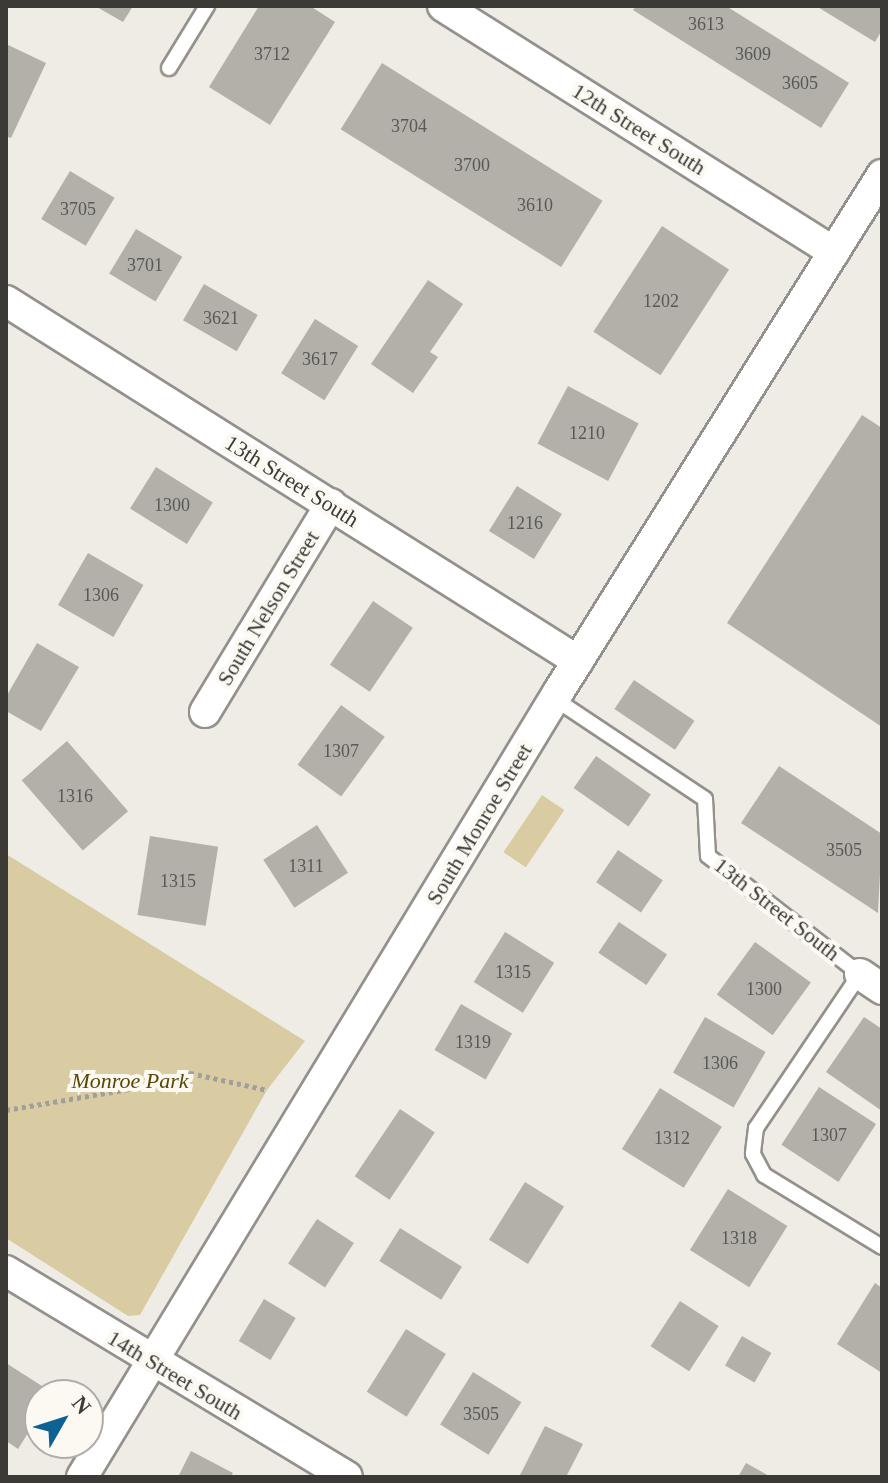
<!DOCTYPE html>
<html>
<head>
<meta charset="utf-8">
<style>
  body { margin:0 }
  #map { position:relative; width:888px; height:1483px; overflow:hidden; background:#eeece5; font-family:Georgia,serif }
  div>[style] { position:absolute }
  .green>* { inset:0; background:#d9cba2; transform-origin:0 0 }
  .building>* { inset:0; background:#b2b0a9; transform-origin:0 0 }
  .path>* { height:5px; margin-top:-2.5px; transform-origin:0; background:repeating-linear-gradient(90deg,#a09f9a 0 4px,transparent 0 8px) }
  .roads { filter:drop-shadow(2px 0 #93918b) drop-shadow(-2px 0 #93918b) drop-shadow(0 2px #93918b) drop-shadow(0 -2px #93918b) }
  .service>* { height:14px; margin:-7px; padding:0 7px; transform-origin:7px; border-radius:7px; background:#fff }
  .minor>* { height:30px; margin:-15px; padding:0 15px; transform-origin:15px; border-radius:15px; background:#fff }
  span { translate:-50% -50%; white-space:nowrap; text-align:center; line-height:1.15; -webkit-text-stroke:8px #fcf9f3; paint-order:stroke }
  .number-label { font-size:18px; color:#595854 }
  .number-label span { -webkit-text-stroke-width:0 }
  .street-label { font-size:22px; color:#3b3a37 }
  .park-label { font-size:22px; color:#594703; font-style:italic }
  .frame { position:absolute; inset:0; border:8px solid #3b3a37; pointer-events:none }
  .north { position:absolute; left:24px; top:1379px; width:80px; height:80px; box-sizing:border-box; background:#fcf9f3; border:2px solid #afada8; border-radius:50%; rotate:51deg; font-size:22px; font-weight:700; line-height:32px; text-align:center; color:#3b3a37 }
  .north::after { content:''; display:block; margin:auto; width:28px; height:36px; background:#0d6293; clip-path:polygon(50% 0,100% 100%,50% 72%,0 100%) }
</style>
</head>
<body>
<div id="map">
  <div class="green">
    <i style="left:542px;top:795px;width:27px;height:69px;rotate:34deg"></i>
    <i style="clip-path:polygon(6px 854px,305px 1041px,267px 1090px,140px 1315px,128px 1316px,6px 1238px)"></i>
  </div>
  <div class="building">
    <i style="clip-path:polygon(95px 6px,133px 6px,123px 22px)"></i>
    <i style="clip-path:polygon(259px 6px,310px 6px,335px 22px,270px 125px,209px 87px)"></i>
    <i style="clip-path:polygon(636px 6px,726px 6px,849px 83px,821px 128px,633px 10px)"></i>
    <i style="clip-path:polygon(816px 6px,882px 6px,882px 30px,875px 42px)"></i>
    <i style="clip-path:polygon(6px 44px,46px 63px,11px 138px,6px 136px)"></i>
    <i style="left:382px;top:63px;width:260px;height:78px;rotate:32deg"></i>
    <i style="left:70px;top:171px;width:52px;height:56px;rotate:31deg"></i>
    <i style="left:662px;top:226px;width:80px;height:126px;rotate:33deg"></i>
    <i style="left:136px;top:229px;width:54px;height:52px;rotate:31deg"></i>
    <i style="clip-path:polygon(428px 280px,463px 304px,430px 352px,438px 357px,413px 393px,371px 364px)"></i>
    <i style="left:204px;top:284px;width:62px;height:42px;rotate:30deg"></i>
    <i style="left:315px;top:319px;width:51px;height:64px;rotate:32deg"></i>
    <i style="left:568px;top:386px;width:80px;height:65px;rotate:28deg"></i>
    <i style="clip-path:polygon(862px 415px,882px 428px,882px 727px,727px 623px)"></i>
    <i style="left:156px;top:467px;width:67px;height:49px;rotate:32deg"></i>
    <i style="left:517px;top:486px;width:53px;height:53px;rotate:32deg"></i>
    <i style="left:88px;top:553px;width:64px;height:60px;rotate:30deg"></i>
    <i style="left:373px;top:601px;width:48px;height:77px;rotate:34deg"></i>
    <i style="clip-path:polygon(37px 643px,79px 667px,41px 731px,6px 711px,6px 697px)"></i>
    <i style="left:634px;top:680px;width:73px;height:35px;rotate:34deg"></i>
    <i style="left:341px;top:705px;width:54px;height:74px;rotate:36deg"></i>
    <i style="left:67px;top:741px;width:93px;height:60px;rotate:49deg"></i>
    <i style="left:596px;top:756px;width:67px;height:39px;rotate:35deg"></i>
    <i style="clip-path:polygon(779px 766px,882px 834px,878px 913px,741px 823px)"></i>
    <i style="left:317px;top:825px;width:57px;height:64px;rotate:57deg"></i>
    <i style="left:150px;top:836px;width:69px;height:80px;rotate:9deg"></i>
    <i style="left:618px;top:850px;width:54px;height:39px;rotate:34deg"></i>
    <i style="left:619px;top:922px;width:58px;height:37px;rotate:34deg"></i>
    <i style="left:505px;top:932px;width:58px;height:59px;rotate:32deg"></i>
    <i style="left:755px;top:942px;width:69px;height:65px;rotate:36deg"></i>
    <i style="left:461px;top:1004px;width:59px;height:53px;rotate:30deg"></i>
    <i style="left:705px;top:1017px;width:70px;height:64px;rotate:30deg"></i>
    <i style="clip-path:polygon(864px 1017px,882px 1029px,882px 1111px,826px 1072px)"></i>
    <i style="left:819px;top:1087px;width:68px;height:69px;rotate:33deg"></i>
    <i style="left:660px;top:1088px;width:73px;height:72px;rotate:32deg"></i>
    <i style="left:400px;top:1109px;width:42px;height:81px;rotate:34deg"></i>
    <i style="left:525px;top:1182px;width:46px;height:68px;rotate:32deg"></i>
    <i style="left:728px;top:1189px;width:70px;height:72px;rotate:32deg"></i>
    <i style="left:317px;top:1219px;width:44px;height:53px;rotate:33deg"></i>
    <i style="left:400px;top:1228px;width:73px;height:39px;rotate:32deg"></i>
    <i style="clip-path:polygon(875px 1283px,882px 1288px,882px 1373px,837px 1344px)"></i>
    <i style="left:264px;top:1299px;width:37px;height:49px;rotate:31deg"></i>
    <i style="left:680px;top:1301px;width:46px;height:54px;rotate:33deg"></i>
    <i style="left:406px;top:1329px;width:47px;height:74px;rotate:32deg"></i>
    <i style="left:742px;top:1336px;width:34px;height:34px;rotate:30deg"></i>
    <i style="clip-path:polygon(6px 1363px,53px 1393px,40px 1395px,40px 1414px,18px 1449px,6px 1441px)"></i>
    <i style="left:473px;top:1372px;width:57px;height:62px;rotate:32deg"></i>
    <i style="clip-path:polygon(545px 1426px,583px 1444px,566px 1477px,519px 1477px)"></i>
    <i style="clip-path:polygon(191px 1451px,233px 1473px,231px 1477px,178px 1477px)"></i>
    <i style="clip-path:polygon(746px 1463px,771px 1477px,738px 1477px)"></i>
  </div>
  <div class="path">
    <i style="left:6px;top:1110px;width:137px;rotate:-9.7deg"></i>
    <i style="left:141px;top:1087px;width:51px;rotate:-15.9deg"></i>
    <i style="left:190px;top:1073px;width:79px;rotate:12.4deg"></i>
  </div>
  <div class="roads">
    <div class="service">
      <i style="left:169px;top:68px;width:73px;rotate:-58.5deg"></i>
      <i style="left:555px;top:699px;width:180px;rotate:33.7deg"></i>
      <i style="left:705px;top:799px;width:57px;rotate:87deg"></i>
      <i style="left:708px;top:856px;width:192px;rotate:37.8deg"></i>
      <i style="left:860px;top:974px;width:186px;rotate:124deg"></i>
      <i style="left:756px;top:1128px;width:26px;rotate:97deg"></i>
      <i style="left:753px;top:1154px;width:24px;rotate:62deg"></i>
      <i style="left:764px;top:1175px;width:138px;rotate:31.4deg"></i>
    </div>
    <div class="minor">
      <i style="left:443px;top:6px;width:462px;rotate:32.2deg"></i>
      <i style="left:6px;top:301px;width:676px;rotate:32.19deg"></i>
      <i style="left:205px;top:712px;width:243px;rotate:-58.8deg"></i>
      <i style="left:860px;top:974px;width:27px;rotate:34deg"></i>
      <i style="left:6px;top:1271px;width:398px;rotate:31.1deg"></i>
      <i style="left:82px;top:1477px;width:919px;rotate:-58.75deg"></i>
      <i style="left:559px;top:691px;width:609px;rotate:-57.95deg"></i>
    </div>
  </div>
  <div class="number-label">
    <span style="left:706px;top:24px">3613</span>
    <span style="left:272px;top:54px">3712</span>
    <span style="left:753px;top:54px">3609</span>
    <span style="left:800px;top:83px">3605</span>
    <span style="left:409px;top:126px">3704</span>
    <span style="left:472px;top:165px">3700</span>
    <span style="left:535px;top:205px">3610</span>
    <span style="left:78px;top:209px">3705</span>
    <span style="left:145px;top:265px">3701</span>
    <span style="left:661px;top:301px">1202</span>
    <span style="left:221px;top:318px">3621</span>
    <span style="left:320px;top:359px">3617</span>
    <span style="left:587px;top:433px">1210</span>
    <span style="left:172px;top:505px">1300</span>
    <span style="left:525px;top:523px">1216</span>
    <span style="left:101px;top:595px">1306</span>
    <span style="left:341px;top:751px">1307</span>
    <span style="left:75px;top:796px">1316</span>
    <span style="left:844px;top:850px">3505</span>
    <span style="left:306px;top:866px">1311</span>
    <span style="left:178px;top:881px">1315</span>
    <span style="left:513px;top:972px">1315</span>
    <span style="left:764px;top:989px">1300</span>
    <span style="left:473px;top:1042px">1319</span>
    <span style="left:720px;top:1063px">1306</span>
    <span style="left:829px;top:1135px">1307</span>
    <span style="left:672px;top:1138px">1312</span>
    <span style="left:739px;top:1238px">1318</span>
    <span style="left:481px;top:1414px">3505</span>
  </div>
  <div class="street-label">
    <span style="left:639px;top:129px;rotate:32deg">12th Street South</span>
    <span style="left:292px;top:481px;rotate:32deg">13th Street South</span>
    <span style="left:268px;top:608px;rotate:-59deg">South Nelson Street</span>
    <span style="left:479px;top:824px;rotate:-59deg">South Monroe Street</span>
    <span style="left:777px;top:909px;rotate:38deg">13th Street South</span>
    <span style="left:175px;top:1375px;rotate:31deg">14th Street South</span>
  </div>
  <div class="park-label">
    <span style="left:130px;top:1081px">Monroe Park</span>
  </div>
  <div class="frame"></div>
  <div class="north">N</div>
</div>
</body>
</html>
